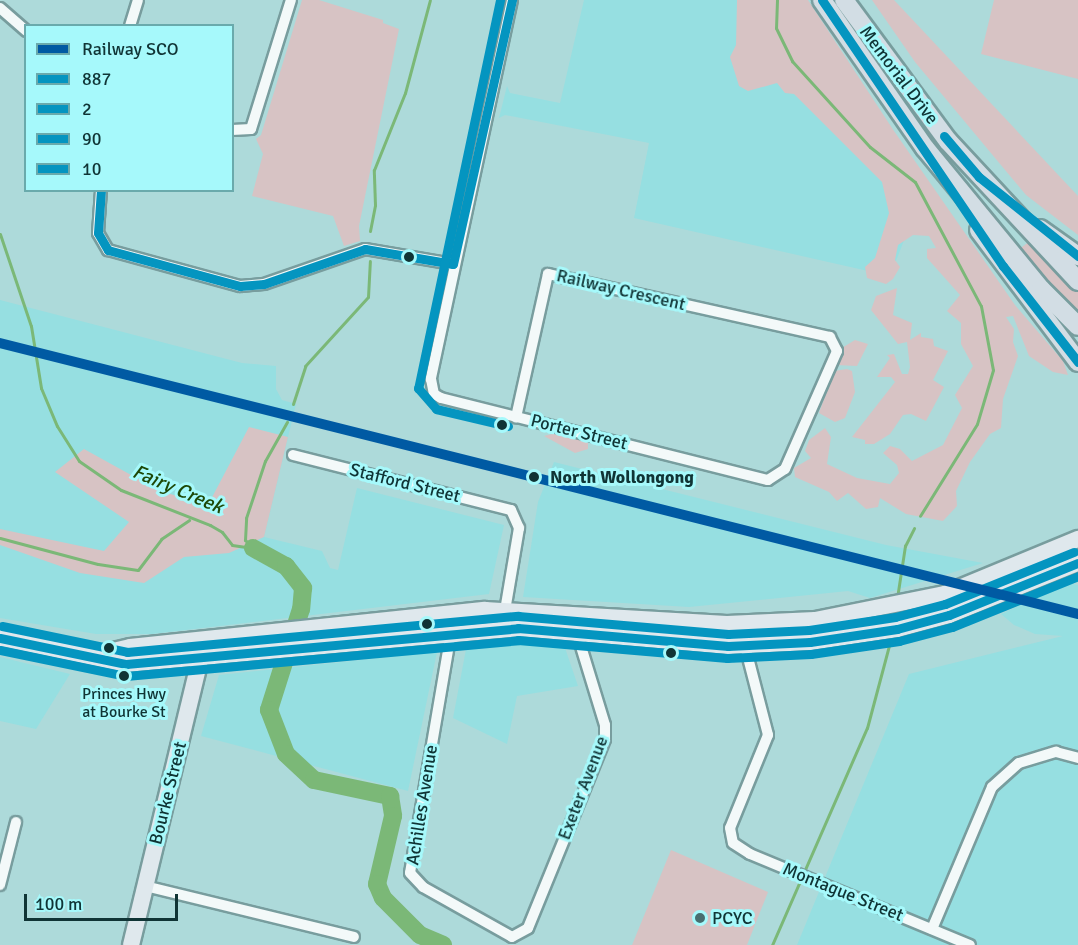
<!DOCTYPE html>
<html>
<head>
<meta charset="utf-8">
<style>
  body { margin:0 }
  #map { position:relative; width:1078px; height:945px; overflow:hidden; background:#addada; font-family:Signika,sans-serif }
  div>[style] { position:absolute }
  .built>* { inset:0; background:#96dfe1 }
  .green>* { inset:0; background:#d7c3c4 }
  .stream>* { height:3px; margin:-1.5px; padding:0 1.5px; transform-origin:1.5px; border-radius:1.5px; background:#7bb877 }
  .river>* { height:18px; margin:-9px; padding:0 9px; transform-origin:9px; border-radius:9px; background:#7bb877 }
  .roads { filter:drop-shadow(2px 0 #789d9e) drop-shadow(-2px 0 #789d9e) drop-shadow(0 2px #789d9e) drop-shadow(0 -2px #789d9e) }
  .street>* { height:10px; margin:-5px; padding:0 5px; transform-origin:5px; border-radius:5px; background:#f3f9f9 }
  .primary>* { height:16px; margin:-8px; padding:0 8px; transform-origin:8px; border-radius:8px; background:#dfe8ed }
  .highway>* { height:18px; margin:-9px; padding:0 9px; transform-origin:9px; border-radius:9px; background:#d2dde4 }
  .bus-1>* { height:9px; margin:-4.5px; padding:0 4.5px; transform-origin:4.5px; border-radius:4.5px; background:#0495c0 }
  .bus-2>* { height:9px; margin:-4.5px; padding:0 4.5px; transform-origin:4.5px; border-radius:4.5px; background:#0495c0 }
  .bus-3>* { height:9px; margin:-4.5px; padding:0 4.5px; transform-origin:4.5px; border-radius:4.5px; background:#0495c0 }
  .bus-4>* { height:9px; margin:-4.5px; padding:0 4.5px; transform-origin:4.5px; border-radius:4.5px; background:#0495c0 }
  .bus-5>* { height:9px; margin:-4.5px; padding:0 4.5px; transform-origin:4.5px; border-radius:4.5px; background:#0495c0 }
  .rail-1>* { height:10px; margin:-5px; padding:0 5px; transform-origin:5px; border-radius:5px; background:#005aa3 }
  .dots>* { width:16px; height:16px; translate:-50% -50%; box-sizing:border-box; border:3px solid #a6f9fb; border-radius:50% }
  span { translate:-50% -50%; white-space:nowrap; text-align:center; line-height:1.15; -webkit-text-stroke:6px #a6f9fb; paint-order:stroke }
  .bus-label { font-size:16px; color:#103435 }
  .street-label { font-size:18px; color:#103435 }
  .stop-label { font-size:18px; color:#103435; font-weight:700 }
  .left { translate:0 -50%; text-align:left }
  .poi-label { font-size:18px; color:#103435 }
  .water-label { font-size:20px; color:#1d4807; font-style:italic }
  .legend { position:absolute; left:24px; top:24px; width:210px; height:168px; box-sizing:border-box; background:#a6f9fb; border:2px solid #6aaaac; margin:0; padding:8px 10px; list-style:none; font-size:18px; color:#103435 }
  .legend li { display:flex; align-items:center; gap:12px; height:30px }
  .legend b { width:30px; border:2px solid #6aaaac }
  .scale { position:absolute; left:24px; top:894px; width:154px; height:27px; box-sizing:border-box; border:3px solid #103435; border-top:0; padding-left:8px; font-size:18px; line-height:21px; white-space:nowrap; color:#103435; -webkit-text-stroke:4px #a6f9fb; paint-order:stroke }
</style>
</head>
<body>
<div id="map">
  <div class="built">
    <i style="clip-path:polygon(584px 0,753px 0,918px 205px,890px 276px,634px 218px,649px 143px,505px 115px,499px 118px,507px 86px,510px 93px,560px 103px)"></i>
    <i style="clip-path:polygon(0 300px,242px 363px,276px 366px,276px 389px,282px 400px,296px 404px,264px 537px,322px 551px,330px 568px,338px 570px,357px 488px,504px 525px,489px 594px,152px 634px,96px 634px,0 618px)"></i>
    <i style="clip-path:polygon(554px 462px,886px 545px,983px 563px,870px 598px,848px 591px,689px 607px,523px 597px,538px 502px)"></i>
    <i style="clip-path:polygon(1068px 583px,1078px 585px,1078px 945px,797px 945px,909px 674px,1063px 636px,1035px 634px,1014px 625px,1001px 614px)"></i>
    <i style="clip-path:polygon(563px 642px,578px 686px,517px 696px,507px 744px,453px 718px,467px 644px)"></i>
    <i style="clip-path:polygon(437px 652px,408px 791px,201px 736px,219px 675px)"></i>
    <i style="clip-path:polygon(0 657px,70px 674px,36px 729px,0 721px)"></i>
  </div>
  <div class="green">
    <i style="clip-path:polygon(302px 0,319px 0,383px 20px,383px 23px,399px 29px,359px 226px,360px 241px,344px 246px,333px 216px,252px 196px,263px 154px,256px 139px,261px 135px)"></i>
    <i style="clip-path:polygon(737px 0,808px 0,894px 131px,1015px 305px,1063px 361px,1068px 375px,1053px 372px,1029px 356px,1013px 316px,1006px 317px,1014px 329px,1013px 342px,1018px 356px,1003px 399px,1001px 428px,990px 434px,970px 462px,956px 491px,957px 506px,943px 521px,906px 514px,880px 498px,878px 507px,866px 509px,848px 493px,837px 501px,829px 492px,795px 477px,794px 468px,811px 458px,805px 451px,809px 440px,825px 428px,831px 437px,827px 464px,857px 478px,890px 484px,899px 473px,897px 465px,883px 453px,890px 446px,900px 449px,912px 461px,943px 445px,962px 408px,955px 395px,973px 366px,961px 344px,961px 323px,947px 311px,960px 295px,927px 258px,927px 249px,936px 248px,929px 236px,913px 235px,898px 245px,895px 260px,900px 267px,893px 279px,886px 284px,867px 278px,865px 267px,875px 258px,889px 213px,882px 182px,794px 94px,785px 93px,777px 83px,748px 91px,739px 86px,730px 57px,736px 45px)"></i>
    <i style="clip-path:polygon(872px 0,894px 0,1078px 196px,1078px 235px,1026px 195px,915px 62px)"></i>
    <i style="clip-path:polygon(994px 0,1078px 0,1078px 79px,981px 54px)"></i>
    <i style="clip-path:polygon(1030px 241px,1078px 288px,1078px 312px,1018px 250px)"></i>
    <i style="clip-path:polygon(897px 288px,893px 315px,912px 323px,910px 340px,921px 333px,921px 337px,933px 339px,934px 346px,948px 351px,933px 380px,944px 387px,926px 421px,911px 414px,903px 415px,890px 434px,874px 444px,865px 444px,865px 440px,852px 437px,895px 382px,891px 377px,877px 377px,890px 358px,887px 355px,894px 354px,902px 374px,908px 374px,910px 367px,907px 342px,898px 344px,871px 310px,876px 296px)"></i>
    <i style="clip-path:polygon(855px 340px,868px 344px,857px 366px,836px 365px,837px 351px)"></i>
    <i style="clip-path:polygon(847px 369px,852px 371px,855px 392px,845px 418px,835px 422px,819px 413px,834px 371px)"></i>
    <i style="clip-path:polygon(249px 427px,288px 437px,264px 537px,229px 553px,184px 557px,144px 583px,80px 573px,0 545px,0 529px,104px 551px,129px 522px,55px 472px,84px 449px,160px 491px,208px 505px)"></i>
    <i style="clip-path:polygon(556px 433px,588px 441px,588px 449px,575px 453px,544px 436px)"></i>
    <i style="clip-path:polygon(671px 850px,768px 892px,747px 945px,632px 945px)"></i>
  </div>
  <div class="stream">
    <i style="left:777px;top:0;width:28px;rotate:92deg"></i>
    <i style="left:776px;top:28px;width:37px;rotate:64deg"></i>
    <i style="left:792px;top:61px;width:116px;rotate:47.8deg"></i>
    <i style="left:870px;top:147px;width:57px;rotate:37.9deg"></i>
    <i style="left:915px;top:182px;width:140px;rotate:62deg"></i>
    <i style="left:981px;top:306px;width:65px;rotate:79.4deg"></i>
    <i style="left:993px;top:370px;width:56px;rotate:106.5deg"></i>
    <i style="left:977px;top:424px;width:108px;rotate:121.8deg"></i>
    <i style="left:370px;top:231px;width:26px;rotate:-79deg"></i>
    <i style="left:375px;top:205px;width:35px;rotate:-92deg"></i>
    <i style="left:374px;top:170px;width:83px;rotate:-68.1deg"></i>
    <i style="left:405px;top:93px;width:96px;rotate:-75deg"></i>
    <i style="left:0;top:234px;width:97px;rotate:71.4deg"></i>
    <i style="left:31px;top:326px;width:63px;rotate:80.8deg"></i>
    <i style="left:41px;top:388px;width:41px;rotate:67.2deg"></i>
    <i style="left:57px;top:426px;width:41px;rotate:57.8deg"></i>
    <i style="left:79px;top:461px;width:51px;rotate:34.6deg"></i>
    <i style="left:121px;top:490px;width:96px;rotate:21.5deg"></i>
    <i style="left:210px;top:525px;width:14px;rotate:30deg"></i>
    <i style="left:222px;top:532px;width:16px;rotate:52deg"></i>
    <i style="left:232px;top:545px;width:21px;rotate:8deg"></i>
    <i style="left:293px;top:404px;width:40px;rotate:-72deg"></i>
    <i style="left:305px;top:366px;width:93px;rotate:-47.6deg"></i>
    <i style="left:368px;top:297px;width:36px;rotate:-87deg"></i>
    <i style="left:0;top:538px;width:101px;rotate:14.9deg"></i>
    <i style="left:98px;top:564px;width:40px;rotate:8.5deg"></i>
    <i style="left:138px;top:570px;width:39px;rotate:-53deg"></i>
    <i style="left:161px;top:539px;width:34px;rotate:-34deg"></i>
    <i style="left:252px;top:547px;width:10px;rotate:-135deg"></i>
    <i style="left:245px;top:540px;width:22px;rotate:-87deg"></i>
    <i style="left:246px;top:518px;width:60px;rotate:-71.6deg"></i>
    <i style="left:265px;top:461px;width:45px;rotate:-60.6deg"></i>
    <i style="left:897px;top:598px;width:53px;rotate:-81.3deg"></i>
    <i style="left:905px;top:546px;width:20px;rotate:-63deg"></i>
    <i style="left:893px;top:625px;width:15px;rotate:-82deg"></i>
    <i style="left:772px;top:945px;width:237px;rotate:-66.4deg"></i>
    <i style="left:867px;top:728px;width:97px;rotate:-75.1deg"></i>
  </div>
  <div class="river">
    <i style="left:253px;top:548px;width:38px;rotate:29deg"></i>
    <i style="left:286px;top:566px;width:28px;rotate:52deg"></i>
    <i style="left:303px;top:588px;width:21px;rotate:95deg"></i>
    <i style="left:301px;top:609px;width:106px;rotate:107.6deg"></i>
    <i style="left:269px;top:710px;width:47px;rotate:68.9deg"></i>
    <i style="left:286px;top:754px;width:38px;rotate:43deg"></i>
    <i style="left:314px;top:780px;width:78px;rotate:11.9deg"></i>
    <i style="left:390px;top:796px;width:20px;rotate:81deg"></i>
    <i style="left:393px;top:816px;width:70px;rotate:103.2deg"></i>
    <i style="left:377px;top:884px;width:15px;rotate:67deg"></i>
    <i style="left:383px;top:898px;width:52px;rotate:45deg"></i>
    <i style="left:420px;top:935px;width:25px;rotate:23deg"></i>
  </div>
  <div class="roads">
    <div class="street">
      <i style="left:512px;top:0;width:388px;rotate:102.1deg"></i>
      <i style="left:431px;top:379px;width:15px;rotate:79deg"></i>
      <i style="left:434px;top:394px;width:8px;rotate:30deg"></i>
      <i style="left:441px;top:398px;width:337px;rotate:14.1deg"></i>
      <i style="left:768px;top:480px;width:20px;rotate:-33deg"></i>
      <i style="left:785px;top:469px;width:129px;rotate:-66.2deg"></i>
      <i style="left:837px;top:351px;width:16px;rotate:-117deg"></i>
      <i style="left:830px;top:337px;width:289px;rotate:-167.4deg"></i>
      <i style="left:548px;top:274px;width:147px;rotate:102.6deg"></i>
      <i style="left:0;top:8px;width:35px;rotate:41deg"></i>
      <i style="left:130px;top:26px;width:27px;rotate:-73deg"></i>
      <i style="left:232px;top:130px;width:19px;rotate:-3deg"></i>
      <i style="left:251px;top:129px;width:135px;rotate:-72.8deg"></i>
      <i style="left:101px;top:190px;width:43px;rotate:94deg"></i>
      <i style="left:98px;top:233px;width:20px;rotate:60deg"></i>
      <i style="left:108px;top:250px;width:137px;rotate:15.3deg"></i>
      <i style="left:240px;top:286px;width:24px;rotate:-5deg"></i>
      <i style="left:264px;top:284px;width:107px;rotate:-19.1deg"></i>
      <i style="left:365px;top:249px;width:89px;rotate:9.7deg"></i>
      <i style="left:293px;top:455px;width:225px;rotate:14.2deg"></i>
      <i style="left:511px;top:510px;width:20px;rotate:66deg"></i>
      <i style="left:519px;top:528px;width:101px;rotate:99.6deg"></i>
      <i style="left:744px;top:623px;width:23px;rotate:88deg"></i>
      <i style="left:745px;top:646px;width:92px;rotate:75.5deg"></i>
      <i style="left:768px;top:735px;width:100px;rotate:112.2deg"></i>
      <i style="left:730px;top:828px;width:15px;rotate:79deg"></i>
      <i style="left:733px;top:843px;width:20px;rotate:33deg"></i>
      <i style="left:750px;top:854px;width:238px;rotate:22.5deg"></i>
      <i style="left:451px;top:633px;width:243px;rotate:99.7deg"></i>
      <i style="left:410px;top:873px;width:19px;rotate:47deg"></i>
      <i style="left:423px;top:887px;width:102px;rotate:29.3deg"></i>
      <i style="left:512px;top:937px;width:18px;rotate:-29deg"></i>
      <i style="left:528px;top:928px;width:204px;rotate:-67.8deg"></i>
      <i style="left:605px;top:739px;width:14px;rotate:-90deg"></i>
      <i style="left:605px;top:725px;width:99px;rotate:-107deg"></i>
      <i style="left:0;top:885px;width:65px;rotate:-75.7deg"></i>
      <i style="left:145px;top:886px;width:215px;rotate:13.7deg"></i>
      <i style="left:932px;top:929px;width:154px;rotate:-67.1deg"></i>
      <i style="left:992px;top:787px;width:36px;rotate:-42deg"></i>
      <i style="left:1019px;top:763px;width:39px;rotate:-17deg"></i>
      <i style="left:1056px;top:752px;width:23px;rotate:15deg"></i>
    </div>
    <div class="primary">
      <i style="left:0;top:638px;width:129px;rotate:11.7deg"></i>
      <i style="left:126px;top:664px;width:394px;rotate:-5.2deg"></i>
      <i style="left:518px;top:628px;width:211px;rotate:4.9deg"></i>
      <i style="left:728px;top:646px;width:82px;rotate:-2.8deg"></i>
      <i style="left:810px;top:642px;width:88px;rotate:-8.5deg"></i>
      <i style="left:897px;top:629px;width:54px;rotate:-15.1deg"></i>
      <i style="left:949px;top:615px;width:139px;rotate:-22deg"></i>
      <i style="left:96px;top:655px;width:35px;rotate:-13deg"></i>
      <i style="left:130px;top:647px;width:357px;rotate:-6deg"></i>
      <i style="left:485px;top:610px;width:242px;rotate:3.3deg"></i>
      <i style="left:727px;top:624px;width:88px;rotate:-2.6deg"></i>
      <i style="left:815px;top:620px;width:133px;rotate:-11.3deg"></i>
      <i style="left:945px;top:594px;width:144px;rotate:-22.5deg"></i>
      <i style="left:131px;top:945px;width:302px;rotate:-76.4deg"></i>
    </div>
    <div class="highway">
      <i style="left:822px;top:0;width:180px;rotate:55.2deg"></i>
      <i style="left:925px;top:148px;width:183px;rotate:50.6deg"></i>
      <i style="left:1041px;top:289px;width:52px;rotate:45deg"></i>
      <i style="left:844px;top:0;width:175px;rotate:53.6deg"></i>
      <i style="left:948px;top:141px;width:191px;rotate:47.1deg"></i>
      <i style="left:1040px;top:229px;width:47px;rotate:35.4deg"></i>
      <i style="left:979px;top:230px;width:165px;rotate:53.1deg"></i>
    </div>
  </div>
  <div class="bus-1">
    <i style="left:822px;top:0;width:322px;rotate:55.8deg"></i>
    <i style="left:1003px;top:266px;width:122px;rotate:52deg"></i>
    <i style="left:944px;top:136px;width:54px;rotate:49.5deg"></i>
    <i style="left:979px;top:177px;width:127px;rotate:38.6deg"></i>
    <i style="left:0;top:638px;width:129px;rotate:11.7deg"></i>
    <i style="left:126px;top:664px;width:394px;rotate:-5.2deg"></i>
    <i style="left:518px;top:628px;width:211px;rotate:4.9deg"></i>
    <i style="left:728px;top:646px;width:82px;rotate:-2.8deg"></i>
    <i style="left:810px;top:642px;width:88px;rotate:-8.5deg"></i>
    <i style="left:897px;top:629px;width:54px;rotate:-15.1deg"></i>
    <i style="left:949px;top:615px;width:139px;rotate:-22deg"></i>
  </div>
  <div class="bus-2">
    <i style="left:0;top:650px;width:129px;rotate:11.7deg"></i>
    <i style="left:126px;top:676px;width:394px;rotate:-5.2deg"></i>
    <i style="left:518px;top:640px;width:210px;rotate:4.9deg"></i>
    <i style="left:727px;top:658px;width:84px;rotate:-2.7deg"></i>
    <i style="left:811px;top:654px;width:89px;rotate:-8.4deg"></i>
    <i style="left:899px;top:641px;width:55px;rotate:-14.8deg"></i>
    <i style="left:952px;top:627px;width:136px;rotate:-22deg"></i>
  </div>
  <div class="bus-3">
    <i style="left:2px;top:626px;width:128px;rotate:11.7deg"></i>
    <i style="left:127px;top:652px;width:393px;rotate:-5.3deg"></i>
    <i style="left:518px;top:616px;width:211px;rotate:4.9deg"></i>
    <i style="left:728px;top:634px;width:81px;rotate:-2.8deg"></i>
    <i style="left:809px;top:630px;width:87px;rotate:-8.6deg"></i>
    <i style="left:895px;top:617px;width:52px;rotate:-14.6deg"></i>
    <i style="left:945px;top:604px;width:139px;rotate:-22deg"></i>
  </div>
  <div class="bus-4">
    <i style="left:101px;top:190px;width:43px;rotate:94deg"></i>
    <i style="left:98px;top:233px;width:20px;rotate:60deg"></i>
    <i style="left:108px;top:250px;width:137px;rotate:15.3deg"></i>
    <i style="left:240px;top:286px;width:24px;rotate:-5deg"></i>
    <i style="left:264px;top:284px;width:107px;rotate:-19.1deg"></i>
    <i style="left:365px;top:249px;width:89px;rotate:9.7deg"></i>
    <i style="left:453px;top:264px;width:271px;rotate:-77.4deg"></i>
  </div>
  <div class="bus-5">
    <i style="left:500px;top:0;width:397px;rotate:101.9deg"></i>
    <i style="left:418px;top:388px;width:28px;rotate:49deg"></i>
    <i style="left:436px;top:409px;width:74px;rotate:13.3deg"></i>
  </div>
  <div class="rail-1">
    <i style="left:0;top:343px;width:1112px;rotate:14.11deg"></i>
  </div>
  <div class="dots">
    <i style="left:409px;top:257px;background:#103435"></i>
    <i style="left:502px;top:425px;background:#103435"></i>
    <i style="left:534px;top:477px;background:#103435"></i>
    <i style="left:427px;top:624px;background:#103435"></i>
    <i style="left:109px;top:648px;background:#103435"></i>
    <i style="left:671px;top:653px;background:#103435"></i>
    <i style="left:124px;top:676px;background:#103435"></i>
    <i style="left:700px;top:918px;background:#476e6f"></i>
  </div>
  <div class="bus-label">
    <span style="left:124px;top:703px">Princes Hwy<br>at Bourke St</span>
  </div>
  <div class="street-label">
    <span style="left:899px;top:75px;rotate:53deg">Memorial Drive</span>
    <span style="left:621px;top:290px;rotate:13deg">Railway Crescent</span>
    <span style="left:579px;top:432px;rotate:14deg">Porter Street</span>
    <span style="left:405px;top:483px;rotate:14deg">Stafford Street</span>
    <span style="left:583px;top:788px;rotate:-69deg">Exeter Avenue</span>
    <span style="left:168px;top:793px;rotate:-76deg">Bourke Street</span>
    <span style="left:422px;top:805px;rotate:-81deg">Achilles Avenue</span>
    <span style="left:843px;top:892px;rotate:22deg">Montague Street</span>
  </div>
  <div class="stop-label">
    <span class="left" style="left:550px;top:477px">North Wollongong</span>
  </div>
  <div class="poi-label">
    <span class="left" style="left:712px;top:918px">PCYC</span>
  </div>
  <div class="water-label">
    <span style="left:178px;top:489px;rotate:23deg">Fairy Creek</span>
  </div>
  <ul class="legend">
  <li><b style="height:8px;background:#005aa3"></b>Railway SCO</li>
  <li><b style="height:8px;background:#0495c0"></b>887</li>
  <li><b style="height:8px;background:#0495c0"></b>2</li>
  <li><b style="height:8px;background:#0495c0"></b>90</li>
  <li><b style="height:8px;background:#0495c0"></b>10</li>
  </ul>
  <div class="scale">100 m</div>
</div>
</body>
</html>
